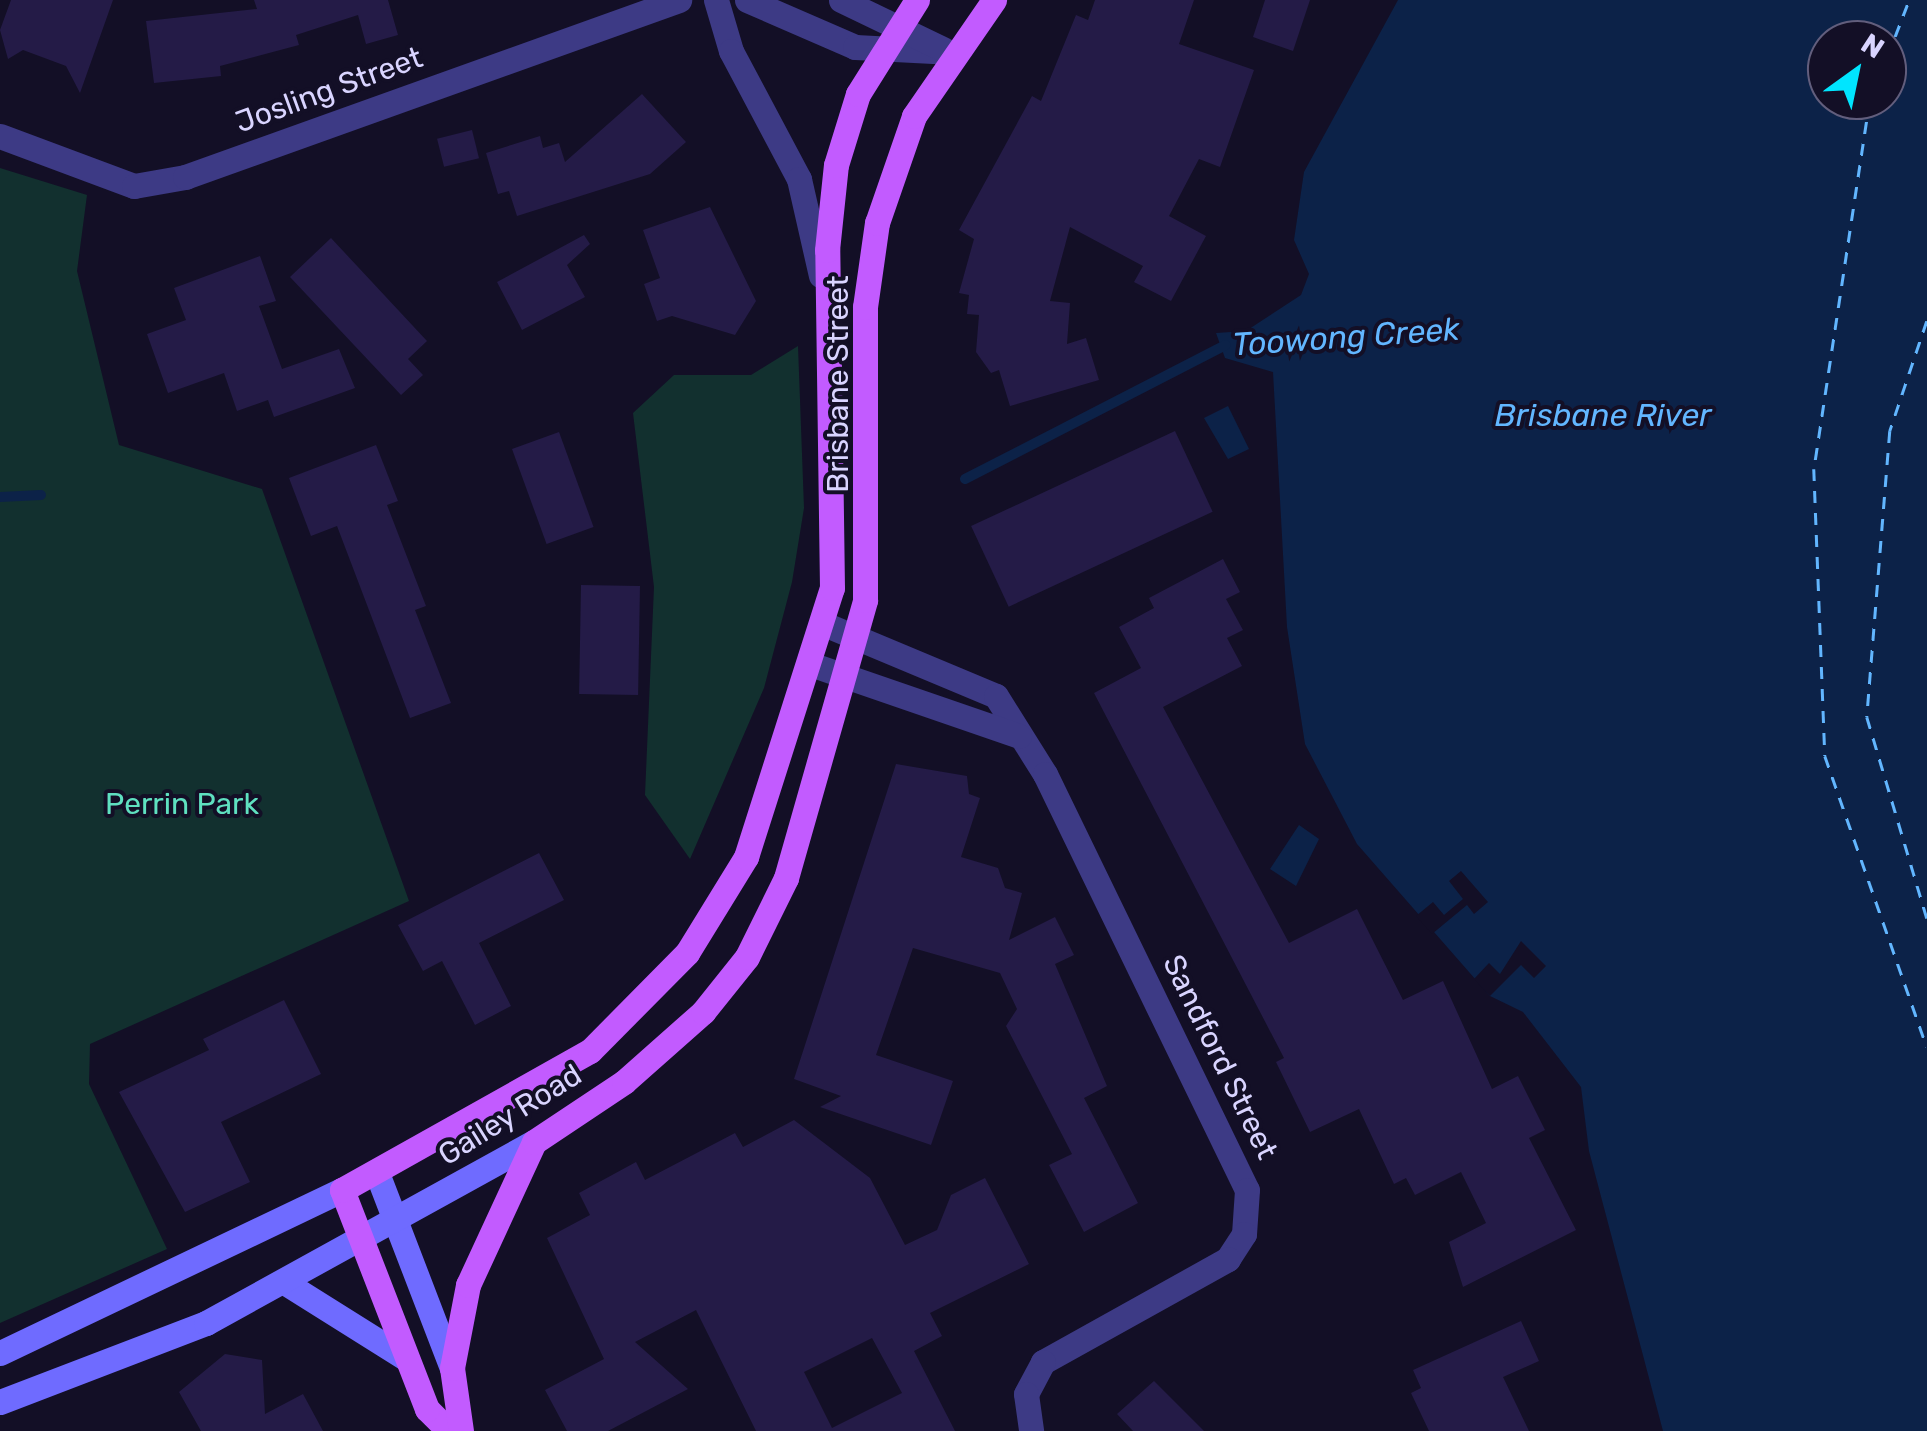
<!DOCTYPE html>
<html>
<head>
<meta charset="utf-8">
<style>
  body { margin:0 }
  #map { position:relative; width:1927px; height:1431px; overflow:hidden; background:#130f26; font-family:Rubik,sans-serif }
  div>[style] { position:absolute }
  .green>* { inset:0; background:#12302f }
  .water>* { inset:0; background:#0c2248 }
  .pier>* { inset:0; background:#130f26 }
  .stream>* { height:10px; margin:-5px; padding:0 5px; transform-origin:5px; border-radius:5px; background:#0c2248 }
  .ferry>* { height:2.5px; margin-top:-1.25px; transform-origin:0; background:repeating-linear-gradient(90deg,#62b6ff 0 12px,transparent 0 22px) }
  .building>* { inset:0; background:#241b47; transform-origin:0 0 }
  .street>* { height:25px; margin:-12.5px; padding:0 12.5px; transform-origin:12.5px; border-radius:12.5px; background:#3d3a85 }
  .secondary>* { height:25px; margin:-12.5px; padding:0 12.5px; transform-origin:12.5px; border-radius:12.5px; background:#6f6bff }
  .primary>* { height:25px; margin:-12.5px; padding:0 12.5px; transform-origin:12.5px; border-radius:12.5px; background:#c25bff }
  span { translate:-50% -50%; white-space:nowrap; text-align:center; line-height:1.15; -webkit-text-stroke:8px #130f26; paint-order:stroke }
  .street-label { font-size:30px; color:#d9d4ff }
  .park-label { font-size:30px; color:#5fe0c0 }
  .water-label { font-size:32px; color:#62b6ff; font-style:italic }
  .north { position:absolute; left:1807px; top:20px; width:100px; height:100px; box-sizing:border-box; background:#130f26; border:2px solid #625e7d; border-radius:50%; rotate:33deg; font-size:28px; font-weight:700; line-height:40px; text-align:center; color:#d9d4ff }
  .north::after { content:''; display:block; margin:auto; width:35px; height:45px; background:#00e5ff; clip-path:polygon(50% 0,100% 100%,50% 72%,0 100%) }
</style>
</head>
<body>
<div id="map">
  <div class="green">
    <i style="clip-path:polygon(0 168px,87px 195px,77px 271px,119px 445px,262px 489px,409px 901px,90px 1044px,89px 1084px,167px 1249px,0 1323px)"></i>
    <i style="clip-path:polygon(798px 346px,804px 508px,792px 582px,764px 688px,690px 859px,645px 795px,654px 587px,633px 413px,674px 375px,751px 375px)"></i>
  </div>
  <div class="water">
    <i style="clip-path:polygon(evenodd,1398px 0,1927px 0,1927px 1431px,1663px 1431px,1589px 1151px,1581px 1087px,1523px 1012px,1490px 996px,1357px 844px,1305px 744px,1287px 627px,1273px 372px,1225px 358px,1216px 333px,1246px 331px,1301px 295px,1309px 274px,1294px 240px,1304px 172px,1398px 0,1827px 40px,1887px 40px,1887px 100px,1827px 100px,1827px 40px)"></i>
    <i style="clip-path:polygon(1228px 406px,1249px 449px,1228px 459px,1204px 418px)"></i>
    <i style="clip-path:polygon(1299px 825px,1319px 839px,1296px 886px,1270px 869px)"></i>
  </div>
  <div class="pier">
    <i style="clip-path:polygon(1461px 871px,1488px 902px,1474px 914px,1467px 905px,1432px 934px,1416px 916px,1433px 902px,1444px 915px,1463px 899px,1449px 881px)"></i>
    <i style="clip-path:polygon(1521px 941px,1546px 966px,1534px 978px,1521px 965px,1490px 996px,1474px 979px,1489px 963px,1500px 974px)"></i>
  </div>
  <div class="stream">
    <i style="left:965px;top:479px;width:293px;rotate:-27.2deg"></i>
    <i style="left:0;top:497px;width:41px;rotate:-2.8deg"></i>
  </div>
  <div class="ferry">
    <i style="left:1887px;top:57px;width:61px;rotate:-68.9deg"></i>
    <i style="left:1870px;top:100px;width:373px;rotate:98.6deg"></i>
    <i style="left:1814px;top:469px;width:287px;rotate:87.8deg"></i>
    <i style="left:1825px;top:756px;width:308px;rotate:70.7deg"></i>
    <i style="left:1927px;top:321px;width:116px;rotate:108.6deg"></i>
    <i style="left:1890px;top:431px;width:287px;rotate:94.6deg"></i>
    <i style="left:1867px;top:717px;width:210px;rotate:73.4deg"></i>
  </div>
  <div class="building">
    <i style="clip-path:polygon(11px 0,113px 0,80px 93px,66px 66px,23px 50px,8px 59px,0 30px)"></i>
    <i style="clip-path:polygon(254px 0,388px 0,398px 35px,366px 44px,358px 15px,296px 35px,299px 45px,220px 66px,221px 76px,154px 83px,146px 21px,257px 9px)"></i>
    <i style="clip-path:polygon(1095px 0,1194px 0,1179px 44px,1254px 70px,1220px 167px,1199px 159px,1169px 216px,1206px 236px,1171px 301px,1134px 282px,1143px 266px,1070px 227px,1050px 301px,1070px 303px,1067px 344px,1086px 338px,1099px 380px,1010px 406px,999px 370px,991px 373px,976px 352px,979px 315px,967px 314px,969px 295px,959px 293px,974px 239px,959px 230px,1032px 96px,1041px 101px,1076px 15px,1088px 20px)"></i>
    <i style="clip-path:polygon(1265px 0,1310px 0,1293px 51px,1253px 37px)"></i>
    <i style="clip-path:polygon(642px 94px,686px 142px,650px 174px,517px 216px,509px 191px,498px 194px,486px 153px,540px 136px,543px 148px,559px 143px,565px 162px)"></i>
    <i style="left:472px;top:130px;width:29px;height:36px;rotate:76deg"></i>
    <i style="clip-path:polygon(710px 207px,756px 301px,735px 335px,672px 316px,657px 321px,644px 284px,660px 278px,643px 230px)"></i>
    <i style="clip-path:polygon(584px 235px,590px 244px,567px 265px,585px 297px,522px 330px,497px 282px)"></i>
    <i style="clip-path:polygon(331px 238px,427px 341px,408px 359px,423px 375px,401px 395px,290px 277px)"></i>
    <i style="clip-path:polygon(260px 256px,276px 301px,259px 306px,282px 369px,339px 349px,355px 388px,274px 417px,268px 400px,237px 411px,224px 373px,168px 393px,147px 334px,186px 320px,174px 288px)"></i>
    <i style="left:1175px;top:431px;width:89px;height:225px;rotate:65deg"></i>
    <i style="left:559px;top:432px;width:101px;height:50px;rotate:70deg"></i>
    <i style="clip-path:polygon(376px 445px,398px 501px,387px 505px,426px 606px,415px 610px,451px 703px,410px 718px,337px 526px,311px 536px,289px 478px)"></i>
    <i style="clip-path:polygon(1223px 559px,1240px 592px,1226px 599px,1243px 630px,1227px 638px,1242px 666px,1163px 707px,1289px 943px,1357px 909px,1403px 1000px,1443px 981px,1492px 1089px,1518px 1076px,1545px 1130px,1529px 1138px,1576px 1230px,1463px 1287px,1449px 1242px,1486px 1223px,1461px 1172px,1415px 1195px,1406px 1178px,1394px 1184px,1359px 1109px,1310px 1132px,1276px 1062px,1284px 1058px,1094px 693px,1141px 668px,1119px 627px,1154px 608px,1149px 598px)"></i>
    <i style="left:581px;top:585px;width:59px;height:109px;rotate:1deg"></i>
    <i style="clip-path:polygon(896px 764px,967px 776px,969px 794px,980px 798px,961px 857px,998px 868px,1005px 888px,1022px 893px,1009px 940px,1055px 917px,1074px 955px,1055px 964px,1107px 1086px,1084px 1098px,1138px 1203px,1084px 1232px,1049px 1165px,1072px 1154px,1006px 1026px,1017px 1009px,1000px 973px,913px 948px,876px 1055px,953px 1081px,931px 1145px,820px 1107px,841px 1096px,794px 1079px)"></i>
    <i style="clip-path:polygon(539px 853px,564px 900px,479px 943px,511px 1006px,475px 1025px,442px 961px,423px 971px,398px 925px)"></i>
    <i style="clip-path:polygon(284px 1000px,321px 1074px,221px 1122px,250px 1182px,185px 1212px,119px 1092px,209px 1050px,203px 1039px)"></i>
    <i style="clip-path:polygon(evenodd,794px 1120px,870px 1178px,905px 1245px,937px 1230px,951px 1195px,985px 1178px,1029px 1264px,930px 1313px,942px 1336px,914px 1351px,955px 1431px,756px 1431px,696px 1310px,635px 1342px,688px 1389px,608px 1431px,567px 1431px,545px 1390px,604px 1359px,547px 1238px,590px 1215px,579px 1193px,636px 1162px,645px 1180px,735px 1133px,743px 1147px,794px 1120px,872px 1338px,902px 1393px,832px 1428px,804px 1372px,872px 1338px)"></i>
    <i style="clip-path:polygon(1521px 1321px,1539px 1361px,1503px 1377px,1529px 1431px,1429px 1431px,1411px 1393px,1421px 1388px,1413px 1370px)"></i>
    <i style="clip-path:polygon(225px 1354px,262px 1360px,265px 1414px,303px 1394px,323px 1431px,201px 1431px,179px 1392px)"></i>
    <i style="clip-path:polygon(1154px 1381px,1204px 1431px,1133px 1431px,1117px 1414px)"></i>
  </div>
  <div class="street">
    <i style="left:716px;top:0;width:53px;rotate:73.6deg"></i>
    <i style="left:731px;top:51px;width:145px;rotate:62deg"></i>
    <i style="left:799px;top:179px;width:99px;rotate:77.2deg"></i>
    <i style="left:747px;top:0;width:118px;rotate:23.5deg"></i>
    <i style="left:855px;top:47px;width:98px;rotate:2.9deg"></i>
    <i style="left:841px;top:0;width:113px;rotate:25.7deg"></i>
    <i style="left:0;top:136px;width:143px;rotate:20.5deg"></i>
    <i style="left:134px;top:186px;width:52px;rotate:-10deg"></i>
    <i style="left:185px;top:177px;width:525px;rotate:-19.71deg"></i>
    <i style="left:824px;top:624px;width:186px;rotate:22.7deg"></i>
    <i style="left:996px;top:696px;width:92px;rotate:57.9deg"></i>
    <i style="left:1045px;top:774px;width:462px;rotate:64.1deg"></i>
    <i style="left:1247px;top:1190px;width:44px;rotate:93.9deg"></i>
    <i style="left:1244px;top:1234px;width:30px;rotate:123deg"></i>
    <i style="left:1228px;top:1259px;width:212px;rotate:150.9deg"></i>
    <i style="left:1043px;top:1362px;width:36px;rotate:118deg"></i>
    <i style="left:1026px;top:1394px;width:37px;rotate:82deg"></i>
    <i style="left:813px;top:665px;width:218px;rotate:19deg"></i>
  </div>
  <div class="secondary">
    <i style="left:377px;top:1173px;width:209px;rotate:69deg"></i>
    <i style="left:284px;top:1282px;width:143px;rotate:32.1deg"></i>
    <i style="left:0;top:1353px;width:379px;rotate:-25.5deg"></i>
    <i style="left:0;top:1402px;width:221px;rotate:-21deg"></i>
    <i style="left:206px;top:1323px;width:375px;rotate:-28.9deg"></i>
  </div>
  <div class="primary">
    <i style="left:449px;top:1431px;width:31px;rotate:-135deg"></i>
    <i style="left:427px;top:1409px;width:235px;rotate:-111.2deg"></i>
    <i style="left:342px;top:1190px;width:284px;rotate:-29.3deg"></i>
    <i style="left:590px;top:1051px;width:138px;rotate:-45.3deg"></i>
    <i style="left:687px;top:953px;width:113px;rotate:-58.4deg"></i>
    <i style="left:746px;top:857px;width:282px;rotate:-72.3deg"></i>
    <i style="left:832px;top:588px;width:338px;rotate:-90.8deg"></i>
    <i style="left:827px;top:250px;width:85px;rotate:-84deg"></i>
    <i style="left:836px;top:165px;width:74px;rotate:-72.8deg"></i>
    <i style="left:858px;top:94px;width:111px;rotate:-57.9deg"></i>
    <i style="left:461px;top:1431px;width:64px;rotate:-98.1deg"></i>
    <i style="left:452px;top:1368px;width:85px;rotate:-79.1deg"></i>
    <i style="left:468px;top:1285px;width:157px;rotate:-65.2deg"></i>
    <i style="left:534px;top:1142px;width:108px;rotate:-33.7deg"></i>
    <i style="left:624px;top:1082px;width:106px;rotate:-41.5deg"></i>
    <i style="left:703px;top:1012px;width:70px;rotate:-51.3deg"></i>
    <i style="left:747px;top:957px;width:88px;rotate:-63.7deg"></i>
    <i style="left:786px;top:878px;width:289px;rotate:-74.1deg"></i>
    <i style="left:865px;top:600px;width:293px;rotate:-90deg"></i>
    <i style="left:865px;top:307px;width:85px;rotate:-81.9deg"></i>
    <i style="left:877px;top:223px;width:113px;rotate:-70.9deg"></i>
    <i style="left:914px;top:116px;width:141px;rotate:-55.4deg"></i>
  </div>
  <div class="street-label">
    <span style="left:329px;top:90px;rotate:-20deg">Josling Street</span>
    <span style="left:838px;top:384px;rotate:-90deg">Brisbane Street</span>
    <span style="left:1220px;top:1057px;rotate:64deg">Sandford Street</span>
    <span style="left:510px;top:1115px;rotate:-32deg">Gailey Road</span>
  </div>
  <div class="park-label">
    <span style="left:182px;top:804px">Perrin Park</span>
  </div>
  <div class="water-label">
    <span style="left:1346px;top:337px;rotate:-4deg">Toowong Creek</span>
    <span style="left:1603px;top:415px">Brisbane River</span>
  </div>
  <div class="north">N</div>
</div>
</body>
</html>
